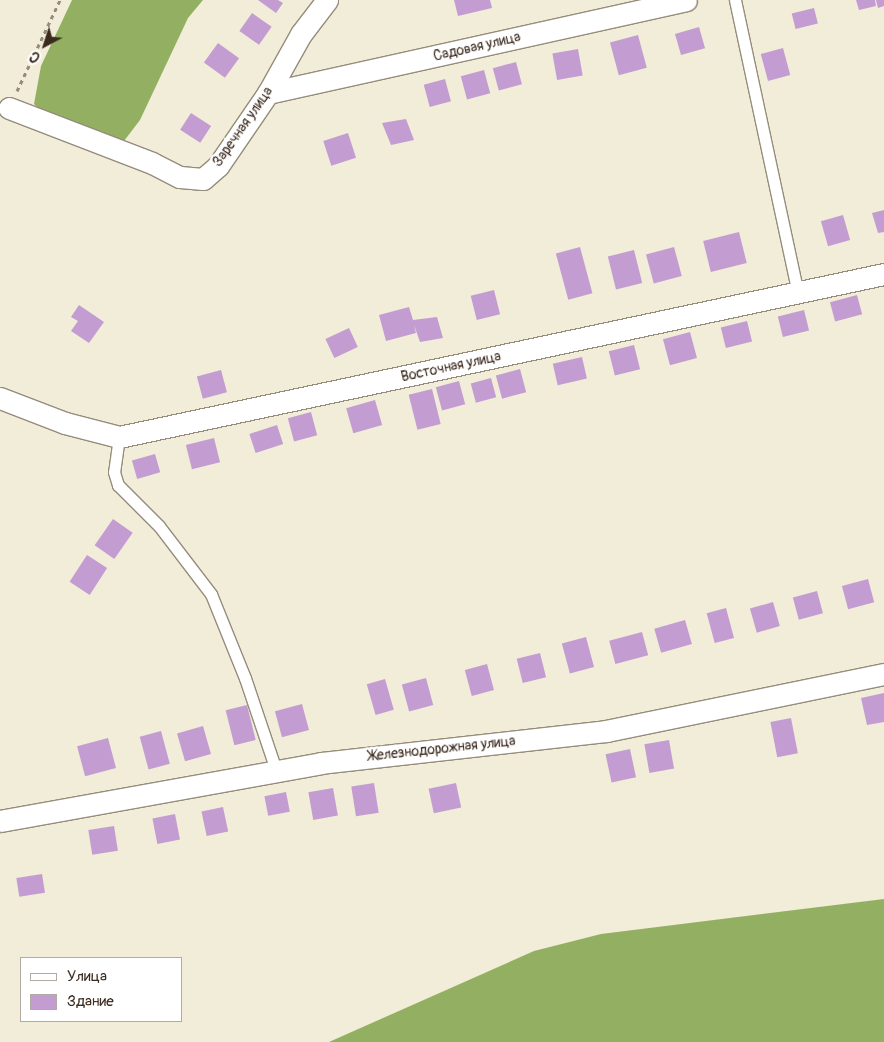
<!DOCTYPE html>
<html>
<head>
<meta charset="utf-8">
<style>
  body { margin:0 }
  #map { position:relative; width:884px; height:1042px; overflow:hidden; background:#f1edd9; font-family:Pangolin,sans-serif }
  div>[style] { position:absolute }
  .forest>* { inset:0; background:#93b062 }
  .building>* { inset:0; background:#c39dd1; transform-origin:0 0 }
  .path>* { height:3px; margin-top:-1.5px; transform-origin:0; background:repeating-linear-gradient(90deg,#968c7c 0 4px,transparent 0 8px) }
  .roads { filter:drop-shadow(1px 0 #968c7c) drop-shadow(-1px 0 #968c7c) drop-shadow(0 1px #968c7c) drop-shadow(0 -1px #968c7c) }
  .service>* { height:11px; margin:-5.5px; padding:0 5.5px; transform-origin:5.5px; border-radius:5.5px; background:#fff }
  .minor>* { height:21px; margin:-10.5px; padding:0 10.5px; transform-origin:10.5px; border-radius:10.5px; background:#fff }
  span { translate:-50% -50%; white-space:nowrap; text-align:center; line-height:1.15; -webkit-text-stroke:5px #fff; paint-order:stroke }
  .street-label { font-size:14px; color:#3b2a1e }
  .legend { position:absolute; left:20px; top:957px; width:162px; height:65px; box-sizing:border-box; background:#fff; border:1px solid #b1aaa5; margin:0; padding:6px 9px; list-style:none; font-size:15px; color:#3b2a1e }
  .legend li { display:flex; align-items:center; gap:10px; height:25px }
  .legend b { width:25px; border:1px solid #b1aaa5 }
  .north { position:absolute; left:20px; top:20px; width:50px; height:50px; -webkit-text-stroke:4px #fff; paint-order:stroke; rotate:220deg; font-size:14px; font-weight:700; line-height:20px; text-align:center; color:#3b2a1e }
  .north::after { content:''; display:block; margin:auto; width:18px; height:22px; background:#3b2a1e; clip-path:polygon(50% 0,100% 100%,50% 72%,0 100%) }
</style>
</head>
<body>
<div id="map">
  <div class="forest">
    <i style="clip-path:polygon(72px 0,203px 0,188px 18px,140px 120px,124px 141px,41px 111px,34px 104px,41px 66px)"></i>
    <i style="clip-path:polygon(884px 899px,884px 1042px,329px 1042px,534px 951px,601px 934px)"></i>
  </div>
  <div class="building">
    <i style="clip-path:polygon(258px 0,278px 0,283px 3px,276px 13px)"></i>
    <i style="clip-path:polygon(454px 0,490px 0,492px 8px,458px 16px)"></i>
    <i style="clip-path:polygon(856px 0,875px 0,876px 6px,859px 10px)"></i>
    <i style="clip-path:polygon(876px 0,884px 0,884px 6px,878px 8px)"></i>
    <i style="left:814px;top:8px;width:16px;height:23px;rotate:76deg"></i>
    <i style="left:252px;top:13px;width:24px;height:22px;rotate:35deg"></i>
    <i style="left:699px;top:27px;width:22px;height:25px;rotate:74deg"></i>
    <i style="left:638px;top:35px;width:34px;height:29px;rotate:75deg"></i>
    <i style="left:218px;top:43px;width:26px;height:24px;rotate:36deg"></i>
    <i style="left:783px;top:48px;width:28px;height:23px;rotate:75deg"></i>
    <i style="left:578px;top:49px;width:27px;height:26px;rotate:80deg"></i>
    <i style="left:516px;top:62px;width:23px;height:24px;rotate:75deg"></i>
    <i style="left:484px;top:70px;width:24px;height:24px;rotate:75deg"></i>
    <i style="left:445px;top:79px;width:23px;height:22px;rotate:75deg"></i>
    <i style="left:191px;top:113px;width:24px;height:20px;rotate:33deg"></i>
    <i style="clip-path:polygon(406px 119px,414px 140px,391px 145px,382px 123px)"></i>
    <i style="left:348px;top:133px;width:26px;height:26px;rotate:72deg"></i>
    <i style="clip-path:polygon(884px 210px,884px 232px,878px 233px,872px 213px)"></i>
    <i style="left:843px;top:215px;width:26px;height:23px;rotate:74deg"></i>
    <i style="left:739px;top:232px;width:32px;height:37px;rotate:76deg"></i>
    <i style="left:580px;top:247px;width:48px;height:25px;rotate:75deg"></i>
    <i style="left:674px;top:247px;width:30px;height:29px;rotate:75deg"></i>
    <i style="left:634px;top:250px;width:34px;height:27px;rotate:76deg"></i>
    <i style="left:494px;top:290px;width:25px;height:24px;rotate:76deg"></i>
    <i style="left:857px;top:295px;width:20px;height:28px;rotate:75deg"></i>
    <i style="clip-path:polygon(79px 305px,104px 322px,89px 343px,71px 331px,78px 321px,71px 317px)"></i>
    <i style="clip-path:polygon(409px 307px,413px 320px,437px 317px,443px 338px,420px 342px,414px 325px,416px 333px,386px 341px,379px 315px)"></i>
    <i style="left:804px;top:310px;width:21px;height:27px;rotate:76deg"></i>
    <i style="left:747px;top:321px;width:21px;height:27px;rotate:76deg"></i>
    <i style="left:349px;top:328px;width:21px;height:26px;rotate:65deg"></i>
    <i style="left:690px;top:332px;width:27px;height:28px;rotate:75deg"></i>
    <i style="left:634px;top:345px;width:25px;height:26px;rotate:76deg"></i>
    <i style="left:582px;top:357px;width:22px;height:30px;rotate:77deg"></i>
    <i style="left:520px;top:369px;width:24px;height:25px;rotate:75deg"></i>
    <i style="left:221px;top:370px;width:23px;height:25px;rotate:75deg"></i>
    <i style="left:491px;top:378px;width:20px;height:21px;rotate:75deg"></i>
    <i style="left:459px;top:381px;width:24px;height:24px;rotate:75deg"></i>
    <i style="left:432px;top:389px;width:36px;height:24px;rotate:76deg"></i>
    <i style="left:375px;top:400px;width:26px;height:30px;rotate:74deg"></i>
    <i style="left:311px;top:412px;width:24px;height:24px;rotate:75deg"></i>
    <i style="left:277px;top:425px;width:20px;height:29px;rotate:72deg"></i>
    <i style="left:214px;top:438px;width:25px;height:29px;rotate:76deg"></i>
    <i style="left:155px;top:454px;width:19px;height:24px;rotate:74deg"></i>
    <i style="left:113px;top:519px;width:24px;height:32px;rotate:35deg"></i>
    <i style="left:87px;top:555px;width:24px;height:32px;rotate:33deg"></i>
    <i style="left:868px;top:579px;width:24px;height:27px;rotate:75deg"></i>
    <i style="left:817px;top:591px;width:23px;height:25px;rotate:75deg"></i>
    <i style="left:773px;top:602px;width:25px;height:24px;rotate:74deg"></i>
    <i style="left:726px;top:608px;width:31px;height:20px;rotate:75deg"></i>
    <i style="left:685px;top:620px;width:25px;height:32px;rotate:74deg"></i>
    <i style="left:642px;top:632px;width:24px;height:34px;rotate:75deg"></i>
    <i style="left:586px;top:637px;width:31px;height:25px;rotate:75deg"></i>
    <i style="left:540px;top:653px;width:25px;height:24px;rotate:76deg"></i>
    <i style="left:487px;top:664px;width:27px;height:23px;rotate:75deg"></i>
    <i style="left:426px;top:678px;width:28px;height:25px;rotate:75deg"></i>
    <i style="left:385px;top:679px;width:32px;height:19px;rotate:74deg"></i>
    <i style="clip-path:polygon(884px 693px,884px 722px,867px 725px,861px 698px)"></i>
    <i style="left:302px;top:704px;width:27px;height:28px;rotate:75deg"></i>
    <i style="left:247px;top:705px;width:36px;height:22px;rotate:76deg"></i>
    <i style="left:791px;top:718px;width:36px;height:21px;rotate:79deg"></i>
    <i style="left:203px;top:726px;width:29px;height:27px;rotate:74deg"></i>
    <i style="left:161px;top:731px;width:34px;height:22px;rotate:75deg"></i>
    <i style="left:108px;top:738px;width:31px;height:32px;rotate:75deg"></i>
    <i style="left:669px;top:740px;width:29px;height:25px;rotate:80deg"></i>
    <i style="left:630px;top:749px;width:29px;height:25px;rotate:78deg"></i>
    <i style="left:374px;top:783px;width:30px;height:23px;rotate:81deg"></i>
    <i style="left:456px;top:783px;width:25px;height:28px;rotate:78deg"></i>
    <i style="left:333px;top:788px;width:28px;height:25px;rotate:80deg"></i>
    <i style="left:286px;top:792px;width:20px;height:22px;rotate:79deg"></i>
    <i style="left:223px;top:807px;width:25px;height:22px;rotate:78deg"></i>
    <i style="left:175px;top:814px;width:26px;height:23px;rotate:79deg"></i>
    <i style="left:114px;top:826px;width:25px;height:26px;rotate:81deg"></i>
    <i style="left:42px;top:874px;width:19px;height:26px;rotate:81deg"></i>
  </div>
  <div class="path">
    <i style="left:17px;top:91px;width:101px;rotate:-64.7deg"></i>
  </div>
  <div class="roads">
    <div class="service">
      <i style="left:735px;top:0;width:301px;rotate:77.9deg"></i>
      <i style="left:119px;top:437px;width:35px;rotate:98deg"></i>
      <i style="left:114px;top:472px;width:14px;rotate:73deg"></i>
      <i style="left:118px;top:485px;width:58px;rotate:45deg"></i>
      <i style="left:159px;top:526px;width:86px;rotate:52.6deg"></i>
      <i style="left:211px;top:594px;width:91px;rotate:68deg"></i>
      <i style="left:245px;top:678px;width:97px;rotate:71.4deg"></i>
    </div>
    <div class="minor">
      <i style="left:268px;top:93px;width:428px;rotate:-12.5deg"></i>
      <i style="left:9px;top:108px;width:153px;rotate:21deg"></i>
      <i style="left:152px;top:163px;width:31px;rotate:27deg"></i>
      <i style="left:180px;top:177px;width:23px;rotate:5deg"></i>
      <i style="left:203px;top:179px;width:20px;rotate:-41deg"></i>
      <i style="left:218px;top:166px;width:88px;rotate:-55.6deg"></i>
      <i style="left:268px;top:93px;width:68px;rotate:-60.8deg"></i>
      <i style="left:301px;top:34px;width:43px;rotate:-52.6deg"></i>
      <i style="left:0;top:398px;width:70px;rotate:21deg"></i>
      <i style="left:65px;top:423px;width:56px;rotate:14.5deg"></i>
      <i style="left:119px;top:437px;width:782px;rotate:-12.03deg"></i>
      <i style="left:0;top:821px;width:326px;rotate:-10.2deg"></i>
      <i style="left:321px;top:763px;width:287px;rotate:-6.4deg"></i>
      <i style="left:606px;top:731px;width:284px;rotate:-11.6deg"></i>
    </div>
  </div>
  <div class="street-label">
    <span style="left:477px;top:47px;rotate:-13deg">Садовая улица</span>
    <span style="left:243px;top:127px;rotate:-55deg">Заречная улица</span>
    <span style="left:451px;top:367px;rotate:-12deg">Восточная улица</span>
    <span style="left:442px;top:749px;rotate:-6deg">Железнодорожная улица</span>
  </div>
  <ul class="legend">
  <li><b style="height:6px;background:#fff"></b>Улица</li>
  <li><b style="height:14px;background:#c39dd1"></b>Здание</li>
  </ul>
  <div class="north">С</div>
</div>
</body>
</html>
